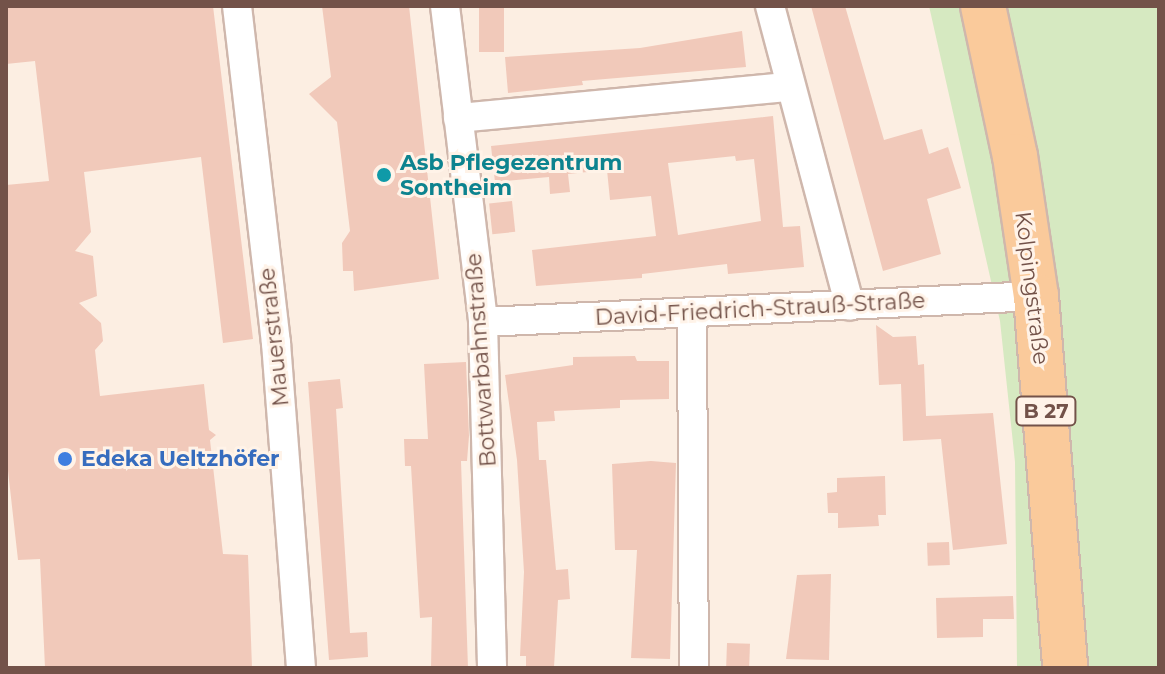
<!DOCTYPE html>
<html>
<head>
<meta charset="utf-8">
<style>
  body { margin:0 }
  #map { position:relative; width:1165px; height:674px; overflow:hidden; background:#fceee2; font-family:Montserrat,sans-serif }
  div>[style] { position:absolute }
  .green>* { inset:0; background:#d6e9c1 }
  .building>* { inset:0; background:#f1c9ba; transform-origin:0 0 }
  .roads { filter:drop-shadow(2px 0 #cfb7ac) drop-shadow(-2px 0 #cfb7ac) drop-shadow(0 2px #cfb7ac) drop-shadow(0 -2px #cfb7ac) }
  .minor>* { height:28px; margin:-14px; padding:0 14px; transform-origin:14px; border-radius:14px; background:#fff }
  .primary>* { height:44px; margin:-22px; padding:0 22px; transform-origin:22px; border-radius:22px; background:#faca9b }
  .dots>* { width:22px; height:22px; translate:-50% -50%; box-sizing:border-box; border:4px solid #fff3e8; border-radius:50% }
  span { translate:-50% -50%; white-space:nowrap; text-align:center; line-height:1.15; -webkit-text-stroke:6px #fff3e8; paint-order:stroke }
  .shield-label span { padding:2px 6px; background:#fff3e8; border:2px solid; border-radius:6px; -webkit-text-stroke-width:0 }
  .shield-label { font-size:20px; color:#735249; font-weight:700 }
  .culture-label { font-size:22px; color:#0d838f; font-weight:700 }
  .left { translate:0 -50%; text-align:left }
  .street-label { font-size:22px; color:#735249 }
  .shop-label { font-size:22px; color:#366cbe; font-weight:700 }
  .frame { position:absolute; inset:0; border:8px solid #735249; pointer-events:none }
</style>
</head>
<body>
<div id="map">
  <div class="green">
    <i style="clip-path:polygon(929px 6px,1159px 6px,1159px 668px,1017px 668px,1015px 462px,1000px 321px)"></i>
  </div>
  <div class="building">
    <i style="clip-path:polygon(6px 6px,213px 6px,253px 339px,223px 343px,201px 157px,84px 172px,91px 232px,75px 251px,93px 256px,97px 296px,79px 303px,101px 323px,103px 341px,95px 350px,100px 396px,204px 384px,209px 430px,216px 435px,210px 440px,223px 554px,248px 555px,252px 668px,45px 668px,40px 559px,18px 560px,6px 453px,6px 185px,49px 181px,35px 61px,6px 64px)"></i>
    <i style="clip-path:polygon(322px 6px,409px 6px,439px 279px,354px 291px,353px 271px,343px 271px,342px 243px,350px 231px,337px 122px,309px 94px,331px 77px)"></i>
    <i style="left:479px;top:6px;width:25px;height:46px"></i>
    <i style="clip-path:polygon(811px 6px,845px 6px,884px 140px,922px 129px,929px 154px,948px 147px,961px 188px,927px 199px,941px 254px,883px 271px)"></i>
    <i style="clip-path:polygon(742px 31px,746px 67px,582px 81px,583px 85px,508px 93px,505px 57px,640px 48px)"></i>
    <i style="clip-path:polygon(evenodd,773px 116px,783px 227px,800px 226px,804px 267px,728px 274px,727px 264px,642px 274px,642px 278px,536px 286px,532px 250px,656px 236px,651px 196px,610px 200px,607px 170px,568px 174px,570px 192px,550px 194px,549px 177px,495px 182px,491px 146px,773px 116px,735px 156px,736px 161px,754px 159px,761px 221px,678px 235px,668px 163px,735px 156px)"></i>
    <i style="left:512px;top:201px;width:31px;height:23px;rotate:84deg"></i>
    <i style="clip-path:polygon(876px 325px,893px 337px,916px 336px,918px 365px,924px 364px,926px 416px,993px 413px,1007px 544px,953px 550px,941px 439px,903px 441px,901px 384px,879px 385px)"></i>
    <i style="clip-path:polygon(635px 356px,637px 361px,669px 361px,669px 399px,620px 400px,620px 408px,554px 411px,555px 421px,537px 422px,539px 460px,546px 460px,556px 570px,568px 569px,570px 599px,558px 600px,554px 667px,526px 668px,526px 656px,520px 656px,524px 572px,517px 460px,505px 375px,573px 365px,573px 357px)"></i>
    <i style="clip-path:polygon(466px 362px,469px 436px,467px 461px,461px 461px,468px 668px,431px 668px,432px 617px,420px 618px,411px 466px,405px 466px,404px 439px,428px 439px,424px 364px)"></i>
    <i style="clip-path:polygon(340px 379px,343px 408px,336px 409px,350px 633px,367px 632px,368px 657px,329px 660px,308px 382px)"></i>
    <i style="clip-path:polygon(651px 461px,676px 463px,670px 659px,631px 658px,637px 550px,615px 550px,612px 464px)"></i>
    <i style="clip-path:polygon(885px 476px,886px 515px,878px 515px,879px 526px,838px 528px,838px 513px,828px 513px,827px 493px,837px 492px,837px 478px)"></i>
    <i style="left:949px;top:542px;width:23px;height:22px;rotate:88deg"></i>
    <i style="clip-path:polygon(831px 574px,829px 660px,786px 659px,797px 575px)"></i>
    <i style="clip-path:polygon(1013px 596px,1014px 619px,983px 619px,983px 637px,937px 638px,936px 598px)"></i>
    <i style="left:727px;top:643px;width:23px;height:23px;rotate:2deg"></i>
  </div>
  <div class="roads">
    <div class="minor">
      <i style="left:237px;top:6px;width:339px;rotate:83.4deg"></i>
      <i style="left:276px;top:343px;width:326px;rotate:85.6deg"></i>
      <i style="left:445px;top:6px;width:318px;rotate:83.1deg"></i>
      <i style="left:483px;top:322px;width:346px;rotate:88.5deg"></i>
      <i style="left:770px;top:6px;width:310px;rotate:75.1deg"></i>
      <i style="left:458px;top:118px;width:332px;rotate:-5.4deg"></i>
      <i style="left:692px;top:312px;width:356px;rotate:89.7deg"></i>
      <i style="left:483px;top:322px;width:554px;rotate:-2.69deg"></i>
    </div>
    <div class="primary">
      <i style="left:983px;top:6px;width:153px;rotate:78deg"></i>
      <i style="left:1015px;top:156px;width:142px;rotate:81.5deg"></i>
      <i style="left:1036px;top:296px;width:373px;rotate:85.5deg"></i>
    </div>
  </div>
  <div class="dots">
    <i style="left:384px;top:175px;background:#0f9aa8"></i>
    <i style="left:65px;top:459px;background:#3f7fe0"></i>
  </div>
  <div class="shield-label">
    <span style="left:1046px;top:411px">B 27</span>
  </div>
  <div class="culture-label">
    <span class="left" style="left:400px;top:175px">Asb Pflegezentrum<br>Sontheim</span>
  </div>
  <div class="street-label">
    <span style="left:1032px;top:288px;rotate:83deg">Kolpingstraße</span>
    <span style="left:760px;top:309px;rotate:-3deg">David-Friedrich-Strauß-Straße</span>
    <span style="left:274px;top:337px;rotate:-96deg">Mauerstraße</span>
    <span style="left:481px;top:360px;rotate:-94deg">Bottwarbahnstraße</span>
  </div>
  <div class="shop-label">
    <span class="left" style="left:81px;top:459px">Edeka Ueltzhöfer</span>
  </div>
  <div class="frame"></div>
</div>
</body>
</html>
